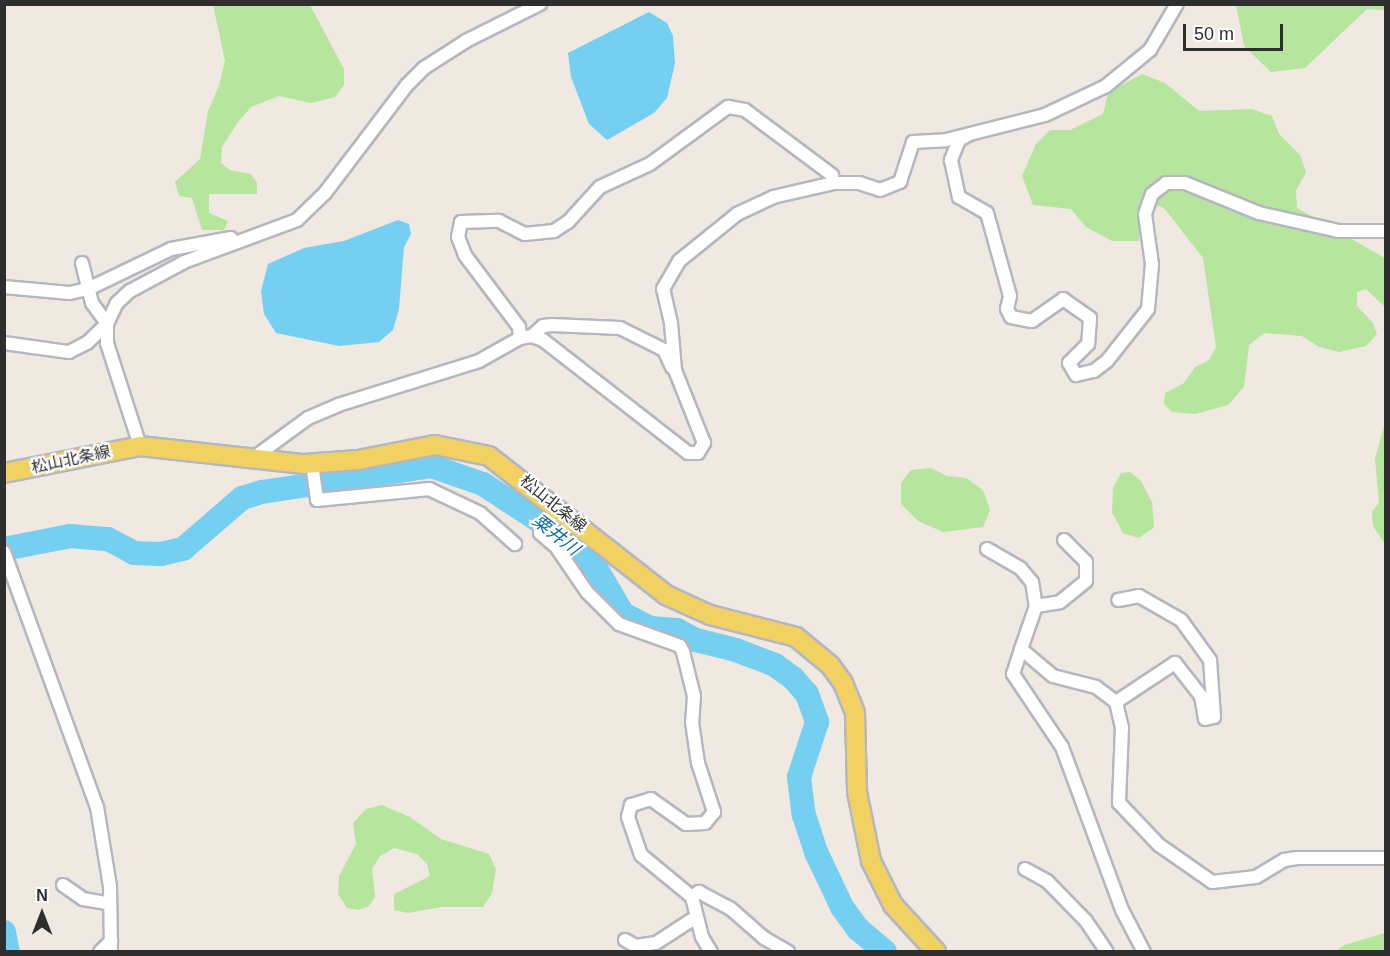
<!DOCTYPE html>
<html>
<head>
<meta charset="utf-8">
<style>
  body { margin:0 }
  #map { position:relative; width:1390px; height:956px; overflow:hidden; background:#efe9e1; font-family:Arial,"Noto Sans JP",sans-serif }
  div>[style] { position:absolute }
  .green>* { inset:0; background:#b6e59e }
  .water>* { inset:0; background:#75cff0 }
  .river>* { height:24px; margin:-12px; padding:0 12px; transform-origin:12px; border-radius:12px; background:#75cff0 }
  .roads { filter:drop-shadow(2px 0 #b4b7c1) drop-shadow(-2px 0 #b4b7c1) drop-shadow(0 2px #b4b7c1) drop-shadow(0 -2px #b4b7c1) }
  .street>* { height:12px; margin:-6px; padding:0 6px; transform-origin:6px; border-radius:6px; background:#fff }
  .primary>* { height:18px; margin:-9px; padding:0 9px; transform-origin:9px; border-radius:9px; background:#f2d163 }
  span { translate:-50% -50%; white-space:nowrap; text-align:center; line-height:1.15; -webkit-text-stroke:4.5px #fff; paint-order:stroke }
  .street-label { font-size:16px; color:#2e2e2e }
  .water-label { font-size:18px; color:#0d6fa3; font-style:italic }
  .frame { position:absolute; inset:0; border:6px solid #2e2e2e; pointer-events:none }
  .north { position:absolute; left:12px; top:884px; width:60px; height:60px; -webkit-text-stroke:4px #fff; paint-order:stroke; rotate:0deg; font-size:16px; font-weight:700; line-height:24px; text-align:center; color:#2e2e2e }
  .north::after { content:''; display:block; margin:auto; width:21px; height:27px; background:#2e2e2e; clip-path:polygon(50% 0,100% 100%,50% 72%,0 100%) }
  .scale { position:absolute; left:1183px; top:24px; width:100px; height:27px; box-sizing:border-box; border:3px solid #2e2e2e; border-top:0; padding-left:8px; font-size:18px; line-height:21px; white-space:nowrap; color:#2e2e2e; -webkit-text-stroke:4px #fff; paint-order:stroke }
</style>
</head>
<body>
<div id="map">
  <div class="green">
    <i style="clip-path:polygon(1385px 4px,1385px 10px,1367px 9px,1305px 68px,1271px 72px,1244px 46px,1236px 5px)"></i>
    <i style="clip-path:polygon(213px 5px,310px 5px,344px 69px,344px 85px,335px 97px,311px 103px,279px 96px,251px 107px,238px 122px,222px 147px,221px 163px,230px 170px,251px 174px,257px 183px,257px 194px,209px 194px,209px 213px,228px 221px,224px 230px,202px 230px,192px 198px,179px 196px,175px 182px,200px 159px,208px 111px,219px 86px,225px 61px)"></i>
    <i style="clip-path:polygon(1142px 74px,1165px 83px,1199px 111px,1252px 109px,1272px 116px,1279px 134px,1300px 155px,1306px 172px,1296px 191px,1297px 208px,1385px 258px,1385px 307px,1366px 289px,1357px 292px,1357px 306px,1373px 323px,1377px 334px,1366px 346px,1339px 352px,1319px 347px,1302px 336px,1264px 333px,1249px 345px,1244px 387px,1228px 405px,1195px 414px,1172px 412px,1164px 404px,1165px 393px,1184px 383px,1195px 367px,1209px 360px,1216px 347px,1203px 258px,1164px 208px,1156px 205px,1141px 215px,1139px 241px,1112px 241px,1086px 227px,1071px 209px,1033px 205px,1022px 176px,1036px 144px,1050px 130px,1070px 130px,1103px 114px,1108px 93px)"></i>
    <i style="clip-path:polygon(1385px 423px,1385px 544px,1373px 526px,1372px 512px,1379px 502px,1375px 459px)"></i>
    <i style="clip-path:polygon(931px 468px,947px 476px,966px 478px,983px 490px,990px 510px,983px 527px,943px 532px,918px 521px,901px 504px,901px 483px,911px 470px)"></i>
    <i style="clip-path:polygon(1130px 472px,1141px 481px,1152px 502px,1154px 527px,1139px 538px,1123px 533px,1112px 512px,1113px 488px,1121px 473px)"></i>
    <i style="clip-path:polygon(382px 805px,410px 817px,441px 839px,489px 854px,496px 869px,492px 893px,483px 907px,442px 907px,408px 913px,394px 910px,394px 894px,430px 876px,427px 864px,417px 854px,394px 848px,380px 856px,372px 869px,375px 897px,369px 906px,358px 910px,347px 908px,338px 894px,339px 876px,356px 844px,353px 823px,366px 809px)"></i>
    <i style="clip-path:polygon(1385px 933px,1385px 951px,1336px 951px,1344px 945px)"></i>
  </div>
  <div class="water">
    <i style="clip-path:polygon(649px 12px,667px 23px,673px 36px,675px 63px,667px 98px,654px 113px,607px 140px,589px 124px,571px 77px,568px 53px)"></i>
    <i style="clip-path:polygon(398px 220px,409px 224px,411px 234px,404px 247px,399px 309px,393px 330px,379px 342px,339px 346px,276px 333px,264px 314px,261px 291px,268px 264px,304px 248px,344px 241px)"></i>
  </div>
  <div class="river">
    <i style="left:4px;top:549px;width:67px;rotate:-11.1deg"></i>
    <i style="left:70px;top:536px;width:38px;rotate:5deg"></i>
    <i style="left:108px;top:539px;width:30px;rotate:28deg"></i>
    <i style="left:134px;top:553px;width:27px;rotate:2deg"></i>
    <i style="left:161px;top:554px;width:23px;rotate:-13deg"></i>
    <i style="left:183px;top:549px;width:78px;rotate:-40.8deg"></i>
    <i style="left:242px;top:498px;width:21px;rotate:-17deg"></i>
    <i style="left:262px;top:492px;width:171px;rotate:-8.7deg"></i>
    <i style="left:431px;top:466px;width:55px;rotate:19.1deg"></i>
    <i style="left:483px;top:484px;width:95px;rotate:33.4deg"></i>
    <i style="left:562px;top:536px;width:47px;rotate:43.3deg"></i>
    <i style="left:596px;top:568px;width:53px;rotate:59.6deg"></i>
    <i style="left:623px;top:614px;width:30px;rotate:27deg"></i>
    <i style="left:650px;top:628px;width:27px;rotate:4deg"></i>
    <i style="left:677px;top:630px;width:21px;rotate:28deg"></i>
    <i style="left:696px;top:640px;width:41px;rotate:14deg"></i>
    <i style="left:736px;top:650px;width:42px;rotate:21deg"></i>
    <i style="left:775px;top:665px;width:22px;rotate:36deg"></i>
    <i style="left:793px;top:678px;width:21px;rotate:49deg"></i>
    <i style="left:807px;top:694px;width:30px;rotate:70deg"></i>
    <i style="left:817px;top:722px;width:58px;rotate:108.1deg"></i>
    <i style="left:799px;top:777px;width:38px;rotate:83deg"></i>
    <i style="left:804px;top:815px;width:39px;rotate:72deg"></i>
    <i style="left:816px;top:852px;width:61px;rotate:64.7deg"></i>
    <i style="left:842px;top:907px;width:27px;rotate:54deg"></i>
    <i style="left:858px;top:929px;width:35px;rotate:40deg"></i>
    <i style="left:4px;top:932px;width:20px;rotate:79deg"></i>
  </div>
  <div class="roads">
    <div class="street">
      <i style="left:968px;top:135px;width:10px;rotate:151deg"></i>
      <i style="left:959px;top:140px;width:22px;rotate:112deg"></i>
      <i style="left:951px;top:160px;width:38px;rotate:78deg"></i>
      <i style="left:959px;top:197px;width:32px;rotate:30deg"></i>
      <i style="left:987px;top:213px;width:86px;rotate:74.5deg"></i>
      <i style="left:1010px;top:296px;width:13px;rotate:103deg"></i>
      <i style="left:1007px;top:309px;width:9px;rotate:63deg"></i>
      <i style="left:1011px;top:317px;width:21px;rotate:11deg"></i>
      <i style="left:1032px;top:321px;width:38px;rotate:-35deg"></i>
      <i style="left:1063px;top:299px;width:33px;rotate:35deg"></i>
      <i style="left:1090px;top:318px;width:26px;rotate:94deg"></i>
      <i style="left:1088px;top:344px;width:27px;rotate:135deg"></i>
      <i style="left:1069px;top:363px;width:14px;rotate:60deg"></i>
      <i style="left:1076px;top:375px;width:18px;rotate:-13deg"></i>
      <i style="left:1094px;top:371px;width:16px;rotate:-38deg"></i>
      <i style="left:1107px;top:361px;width:66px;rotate:-51.7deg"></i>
      <i style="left:1148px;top:309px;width:45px;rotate:-84.9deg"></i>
      <i style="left:1152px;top:264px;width:50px;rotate:-98deg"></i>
      <i style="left:1145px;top:214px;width:21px;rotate:-71deg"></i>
      <i style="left:1152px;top:194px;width:18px;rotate:-38deg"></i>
      <i style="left:1166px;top:183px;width:19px"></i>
      <i style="left:1185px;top:183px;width:80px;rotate:22.1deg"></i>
      <i style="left:1259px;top:213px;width:81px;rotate:12.8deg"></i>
      <i style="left:1338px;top:231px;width:48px"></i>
      <i style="left:82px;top:263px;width:41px;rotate:76deg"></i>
      <i style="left:92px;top:303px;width:26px;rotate:54deg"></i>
      <i style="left:4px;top:287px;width:66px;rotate:5.2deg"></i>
      <i style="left:70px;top:293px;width:18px;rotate:-13deg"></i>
      <i style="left:88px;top:289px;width:92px;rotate:-25.7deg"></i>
      <i style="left:171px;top:249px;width:61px;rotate:-10.4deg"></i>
      <i style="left:532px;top:336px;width:15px;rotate:-42deg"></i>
      <i style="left:543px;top:326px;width:9px;rotate:-6deg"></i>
      <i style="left:552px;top:325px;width:68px;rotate:2.5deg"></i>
      <i style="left:620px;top:328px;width:49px;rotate:26.6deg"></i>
      <i style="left:664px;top:350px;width:19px;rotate:65deg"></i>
      <i style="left:520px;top:338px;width:11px;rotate:-95deg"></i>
      <i style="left:519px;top:327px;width:90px;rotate:-126.9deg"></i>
      <i style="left:465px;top:255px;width:19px;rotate:-111deg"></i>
      <i style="left:458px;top:237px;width:15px;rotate:-79deg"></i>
      <i style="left:461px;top:222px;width:38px;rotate:-2deg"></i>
      <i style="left:499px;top:221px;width:29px;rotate:27deg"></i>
      <i style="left:525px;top:234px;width:29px;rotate:-6deg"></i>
      <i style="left:554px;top:231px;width:17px;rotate:-33deg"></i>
      <i style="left:568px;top:222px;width:47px;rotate:-47.6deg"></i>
      <i style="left:600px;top:187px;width:55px;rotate:-24.7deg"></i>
      <i style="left:650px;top:164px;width:97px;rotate:-36.2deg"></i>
      <i style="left:728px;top:107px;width:17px;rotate:10deg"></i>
      <i style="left:745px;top:110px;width:109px;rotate:36.8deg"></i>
      <i style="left:4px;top:343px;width:66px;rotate:7.9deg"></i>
      <i style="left:69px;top:352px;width:20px;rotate:-27deg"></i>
      <i style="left:87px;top:343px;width:28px;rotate:-44deg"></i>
      <i style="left:140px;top:446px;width:108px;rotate:-107.8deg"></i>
      <i style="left:107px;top:343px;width:19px;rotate:-90deg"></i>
      <i style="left:107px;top:324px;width:23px;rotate:-65deg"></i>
      <i style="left:117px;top:303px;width:18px;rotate:-43deg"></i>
      <i style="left:130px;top:291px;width:61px;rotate:-28.2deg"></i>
      <i style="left:184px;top:262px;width:121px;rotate:-20.4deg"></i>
      <i style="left:297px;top:220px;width:39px;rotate:-44deg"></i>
      <i style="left:325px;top:193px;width:136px;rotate:-52.8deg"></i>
      <i style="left:407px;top:85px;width:24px;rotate:-45deg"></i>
      <i style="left:424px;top:68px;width:50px;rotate:-32.7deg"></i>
      <i style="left:466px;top:41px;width:83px;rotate:-26.6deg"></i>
      <i style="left:252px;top:459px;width:69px;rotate:-36.2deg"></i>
      <i style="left:308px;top:418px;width:33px;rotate:-23deg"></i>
      <i style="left:338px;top:405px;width:148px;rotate:-17.3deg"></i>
      <i style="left:479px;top:361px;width:47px;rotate:-29.3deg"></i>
      <i style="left:520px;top:338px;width:12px;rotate:-9deg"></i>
      <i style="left:532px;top:336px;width:12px;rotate:20deg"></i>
      <i style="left:543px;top:340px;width:184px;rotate:37.9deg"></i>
      <i style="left:688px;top:453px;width:10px"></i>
      <i style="left:698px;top:453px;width:12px;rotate:-59deg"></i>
      <i style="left:704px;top:443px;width:79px;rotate:-111.7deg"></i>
      <i style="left:675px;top:370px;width:47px;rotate:-94.9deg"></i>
      <i style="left:671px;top:323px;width:35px;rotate:-103deg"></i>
      <i style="left:663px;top:289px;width:32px;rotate:-60deg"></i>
      <i style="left:679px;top:261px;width:75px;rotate:-39deg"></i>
      <i style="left:737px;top:214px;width:40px;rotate:-25deg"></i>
      <i style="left:773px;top:197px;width:63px;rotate:-12.9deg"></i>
      <i style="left:834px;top:183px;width:25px"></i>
      <i style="left:859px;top:183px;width:22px;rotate:18deg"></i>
      <i style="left:880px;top:190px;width:22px;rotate:-22deg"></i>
      <i style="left:900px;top:182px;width:42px;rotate:-72deg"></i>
      <i style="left:913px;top:142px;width:33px;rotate:-3deg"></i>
      <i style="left:946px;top:140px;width:102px;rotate:-14.2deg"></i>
      <i style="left:1045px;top:115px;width:68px;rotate:-25.4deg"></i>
      <i style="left:1106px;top:86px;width:57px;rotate:-39.3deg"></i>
      <i style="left:1150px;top:50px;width:53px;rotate:-59.6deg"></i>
      <i style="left:312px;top:464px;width:36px;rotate:82deg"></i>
      <i style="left:317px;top:500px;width:113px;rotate:-5.6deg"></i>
      <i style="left:429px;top:489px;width:56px;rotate:25.2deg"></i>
      <i style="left:480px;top:513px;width:47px;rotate:41.5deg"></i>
      <i style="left:557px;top:508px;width:30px;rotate:124deg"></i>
      <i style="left:540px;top:533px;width:23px;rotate:41deg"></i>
      <i style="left:557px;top:548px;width:53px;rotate:55.7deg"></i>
      <i style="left:587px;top:592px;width:45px;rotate:45deg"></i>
      <i style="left:619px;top:624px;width:65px;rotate:19.8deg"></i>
      <i style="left:680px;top:646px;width:7px;rotate:63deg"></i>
      <i style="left:683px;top:652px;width:45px;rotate:76deg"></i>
      <i style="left:694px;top:696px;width:26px;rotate:94deg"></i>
      <i style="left:692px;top:722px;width:41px;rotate:81.7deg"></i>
      <i style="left:698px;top:763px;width:52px;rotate:71.9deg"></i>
      <i style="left:714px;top:812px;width:14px;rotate:129deg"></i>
      <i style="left:705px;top:823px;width:19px;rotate:177deg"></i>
      <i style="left:686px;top:824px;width:43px;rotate:-144.5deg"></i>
      <i style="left:651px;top:799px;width:21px;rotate:163deg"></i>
      <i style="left:631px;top:805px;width:12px;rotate:104deg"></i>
      <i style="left:628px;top:817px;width:40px;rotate:71.1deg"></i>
      <i style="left:641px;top:855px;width:66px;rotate:39.5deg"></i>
      <i style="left:692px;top:897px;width:41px;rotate:76deg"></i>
      <i style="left:702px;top:937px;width:17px;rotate:59deg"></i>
      <i style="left:987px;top:549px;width:39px;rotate:30deg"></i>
      <i style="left:1021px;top:569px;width:17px;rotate:50deg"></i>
      <i style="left:1032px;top:582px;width:24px;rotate:81deg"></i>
      <i style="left:1036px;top:606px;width:46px;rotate:109.2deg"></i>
      <i style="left:4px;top:552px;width:271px;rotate:70deg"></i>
      <i style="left:97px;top:807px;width:80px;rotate:80.7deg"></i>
      <i style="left:110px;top:886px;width:66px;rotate:89.1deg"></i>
      <i style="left:1036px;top:606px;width:24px;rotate:-9deg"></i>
      <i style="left:1060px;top:602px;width:33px;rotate:-39deg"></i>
      <i style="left:1086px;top:581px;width:19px;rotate:-90deg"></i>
      <i style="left:1086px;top:562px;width:31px;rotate:-135deg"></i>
      <i style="left:1116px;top:702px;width:71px;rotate:-33.5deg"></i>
      <i style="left:1175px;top:663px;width:42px;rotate:51.8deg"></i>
      <i style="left:1201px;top:696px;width:23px;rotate:80deg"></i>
      <i style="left:1205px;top:719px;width:9px;rotate:-13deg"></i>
      <i style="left:1214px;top:717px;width:57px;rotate:-94deg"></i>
      <i style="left:1210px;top:660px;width:49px;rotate:-125.9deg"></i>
      <i style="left:1181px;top:620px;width:48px;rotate:-150.3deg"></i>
      <i style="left:1139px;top:596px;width:21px;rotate:169deg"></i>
      <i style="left:1025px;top:869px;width:25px;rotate:29deg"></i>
      <i style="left:1047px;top:881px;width:56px;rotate:45.7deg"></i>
      <i style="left:1086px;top:921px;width:37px;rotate:56deg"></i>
      <i style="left:63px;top:885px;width:24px;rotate:35deg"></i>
      <i style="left:83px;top:899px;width:27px;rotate:10deg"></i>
      <i style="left:692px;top:897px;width:9px;rotate:-36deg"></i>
      <i style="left:699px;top:892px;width:36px;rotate:28deg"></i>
      <i style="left:731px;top:909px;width:44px;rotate:41.3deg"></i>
      <i style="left:764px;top:938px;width:28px;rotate:30deg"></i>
      <i style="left:625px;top:940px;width:13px;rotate:29deg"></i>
      <i style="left:636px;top:946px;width:20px;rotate:-9deg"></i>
      <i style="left:656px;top:943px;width:48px;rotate:-33deg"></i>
      <i style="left:100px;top:952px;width:16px;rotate:-45deg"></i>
      <i style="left:1144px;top:952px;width:47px;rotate:-117.6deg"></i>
      <i style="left:1122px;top:910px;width:174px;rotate:-110.2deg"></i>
      <i style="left:1062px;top:747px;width:88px;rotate:-123.9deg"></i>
      <i style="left:1013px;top:674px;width:26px;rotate:-72deg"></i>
      <i style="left:1021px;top:649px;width:42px;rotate:40.2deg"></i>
      <i style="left:1053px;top:676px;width:44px;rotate:14.3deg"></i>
      <i style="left:1096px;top:687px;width:25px;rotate:37deg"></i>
      <i style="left:1116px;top:702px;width:26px;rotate:77deg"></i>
      <i style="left:1122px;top:727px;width:76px;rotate:92.3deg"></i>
      <i style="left:1119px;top:803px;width:58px;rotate:46.4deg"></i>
      <i style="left:1159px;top:845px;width:65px;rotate:34.9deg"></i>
      <i style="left:1212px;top:882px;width:44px;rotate:-6.5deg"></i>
      <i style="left:1256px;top:877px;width:33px;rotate:-31deg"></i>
      <i style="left:1284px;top:860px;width:13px;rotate:-9deg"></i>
      <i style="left:1297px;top:858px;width:89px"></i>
    </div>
    <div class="primary">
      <i style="left:4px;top:473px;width:139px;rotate:-11.2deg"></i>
      <i style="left:140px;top:446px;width:165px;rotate:6.3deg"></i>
      <i style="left:304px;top:464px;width:54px;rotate:-4.2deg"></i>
      <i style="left:358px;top:460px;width:78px;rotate:-11deg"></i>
      <i style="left:435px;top:445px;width:55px;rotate:11.5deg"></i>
      <i style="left:489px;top:456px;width:225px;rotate:38.1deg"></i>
      <i style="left:666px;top:595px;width:48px;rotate:24.4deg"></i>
      <i style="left:710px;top:615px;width:89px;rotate:14.3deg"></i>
      <i style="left:796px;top:637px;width:44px;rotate:39.5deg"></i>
      <i style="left:830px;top:665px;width:22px;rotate:54deg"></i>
      <i style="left:843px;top:683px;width:32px;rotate:68deg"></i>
      <i style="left:855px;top:713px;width:79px;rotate:88.5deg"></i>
      <i style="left:857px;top:792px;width:70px;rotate:78.5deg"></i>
      <i style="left:871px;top:861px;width:49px;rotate:63.4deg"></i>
      <i style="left:893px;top:905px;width:64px;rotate:47.5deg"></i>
    </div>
  </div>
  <div class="street-label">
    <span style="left:71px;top:460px;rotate:-12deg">松山北条線</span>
    <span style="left:553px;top:504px;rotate:39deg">松山北条線</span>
  </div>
  <div class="water-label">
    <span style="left:556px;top:535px;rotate:38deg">粟井川</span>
  </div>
  <div class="frame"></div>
  <div class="north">N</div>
  <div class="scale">50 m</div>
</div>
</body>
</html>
